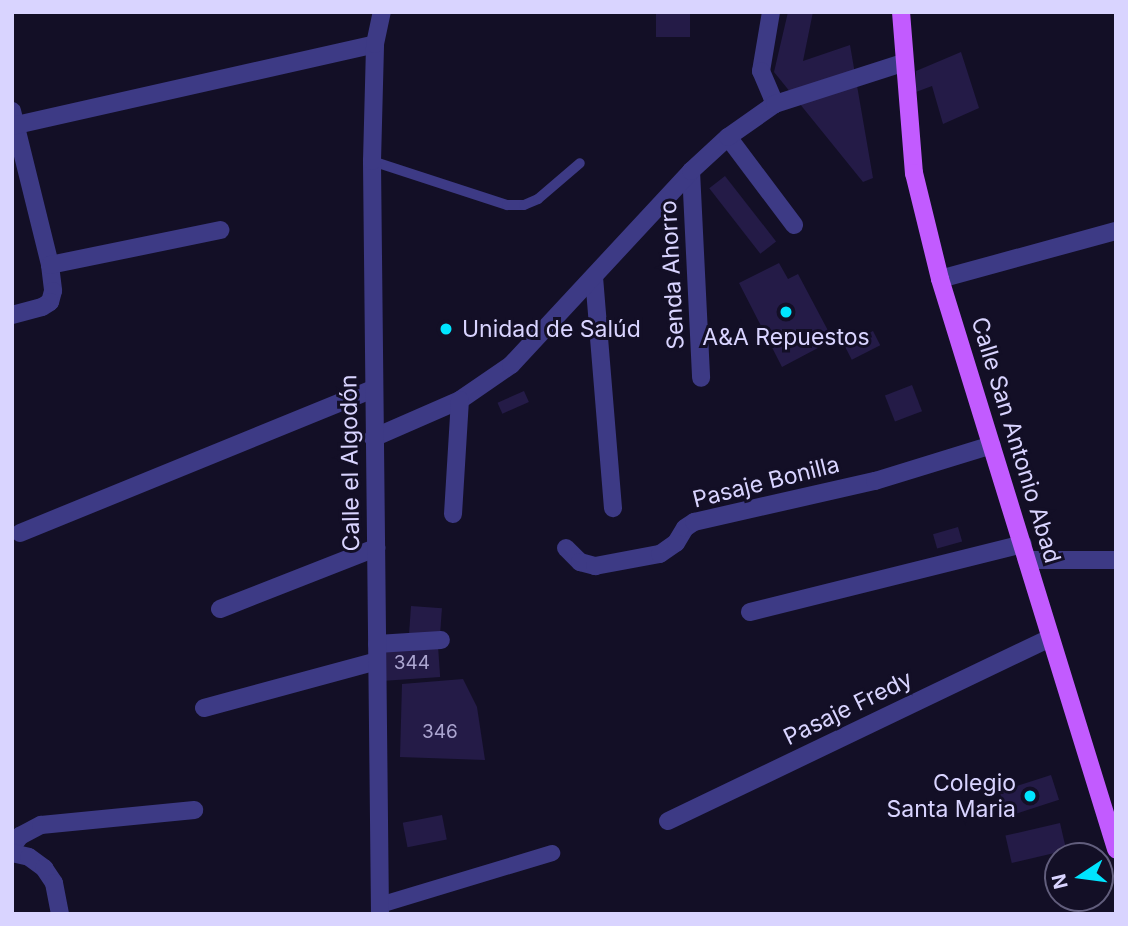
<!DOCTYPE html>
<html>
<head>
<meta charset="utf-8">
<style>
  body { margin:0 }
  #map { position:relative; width:1128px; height:926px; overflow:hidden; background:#130f26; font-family:Inter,sans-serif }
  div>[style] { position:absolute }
  .building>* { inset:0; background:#241b47; transform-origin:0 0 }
  .service>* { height:10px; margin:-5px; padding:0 5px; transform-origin:5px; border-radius:5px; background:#3d3a85 }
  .pedestrian>* { height:16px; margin:-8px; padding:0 8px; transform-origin:8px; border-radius:8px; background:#3d3a85 }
  .minor>* { height:18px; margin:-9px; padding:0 9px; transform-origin:9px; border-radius:9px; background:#3d3a85 }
  .tertiary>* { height:18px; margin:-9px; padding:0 9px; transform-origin:9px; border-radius:9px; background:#3d3a85 }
  .primary>* { height:18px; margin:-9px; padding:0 9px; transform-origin:9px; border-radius:9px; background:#c25bff }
  .dots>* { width:19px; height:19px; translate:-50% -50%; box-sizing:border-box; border:4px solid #130f26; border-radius:50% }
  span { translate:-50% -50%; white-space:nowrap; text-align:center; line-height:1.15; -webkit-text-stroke:6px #130f26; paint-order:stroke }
  .number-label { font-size:19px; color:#aca6d1 }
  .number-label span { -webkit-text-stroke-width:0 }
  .street-label { font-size:23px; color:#d9d4ff }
  .poi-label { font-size:23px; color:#d9d4ff }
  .left { translate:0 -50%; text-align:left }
  .right { translate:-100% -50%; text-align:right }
  .frame { position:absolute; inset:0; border:14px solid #d9d4ff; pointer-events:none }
  .north { position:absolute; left:1044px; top:842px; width:70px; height:70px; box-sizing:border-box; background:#130f26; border:2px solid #625e7d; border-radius:50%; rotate:257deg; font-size:19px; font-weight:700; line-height:28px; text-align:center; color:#d9d4ff }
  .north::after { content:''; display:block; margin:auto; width:24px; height:32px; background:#00e5ff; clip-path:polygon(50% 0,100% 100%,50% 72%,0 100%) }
</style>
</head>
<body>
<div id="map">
  <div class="building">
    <i style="left:656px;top:12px;width:34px;height:25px"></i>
    <i style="clip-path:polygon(788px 12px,813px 12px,803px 61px,850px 45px,873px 178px,863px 182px,774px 72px)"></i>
    <i style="clip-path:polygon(961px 52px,979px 108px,943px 124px,932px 86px,916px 92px,916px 71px)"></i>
    <i style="left:725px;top:176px;width:83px;height:20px;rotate:52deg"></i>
    <i style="clip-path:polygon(779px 263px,788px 279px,798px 274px,833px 340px,782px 367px,739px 283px)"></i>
    <i style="left:873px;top:331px;width:16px;height:32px;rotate:63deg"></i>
    <i style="left:912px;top:385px;width:28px;height:29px;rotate:69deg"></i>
    <i style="left:524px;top:391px;width:12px;height:29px;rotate:66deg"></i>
    <i style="left:958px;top:527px;width:15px;height:26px;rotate:74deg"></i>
    <i style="left:411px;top:606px;width:31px;height:29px;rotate:4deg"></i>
    <i style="left:438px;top:646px;width:31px;height:55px;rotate:86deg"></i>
    <i style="clip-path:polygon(463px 679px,477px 707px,485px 760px,400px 757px,402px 684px)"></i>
    <i style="left:1051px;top:775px;width:26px;height:54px;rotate:72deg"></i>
    <i style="left:442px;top:815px;width:25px;height:40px;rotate:79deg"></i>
    <i style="left:1060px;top:823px;width:28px;height:56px;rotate:77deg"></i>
  </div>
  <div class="service">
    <i style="left:372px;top:161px;width:142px;rotate:18.1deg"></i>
    <i style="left:507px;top:205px;width:17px"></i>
    <i style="left:524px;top:205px;width:15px;rotate:-23deg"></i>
    <i style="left:538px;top:199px;width:55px;rotate:-40.6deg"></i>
  </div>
  <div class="pedestrian">
    <i style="left:380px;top:905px;width:180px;rotate:-16.8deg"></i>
  </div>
  <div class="minor">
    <i style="left:771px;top:12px;width:60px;rotate:99.6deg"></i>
    <i style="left:761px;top:71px;width:36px;rotate:67deg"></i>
    <i style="left:12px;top:111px;width:159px;rotate:76.1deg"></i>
    <i style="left:50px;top:265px;width:26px;rotate:83deg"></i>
    <i style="left:53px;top:291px;width:11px;rotate:105deg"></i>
    <i style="left:50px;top:302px;width:9px;rotate:148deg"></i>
    <i style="left:42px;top:307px;width:31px;rotate:165deg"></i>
    <i style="left:12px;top:126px;width:372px;rotate:-12.7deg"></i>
    <i style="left:728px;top:137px;width:110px;rotate:53.1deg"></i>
    <i style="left:691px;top:171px;width:207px;rotate:87.2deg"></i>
    <i style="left:50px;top:265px;width:174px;rotate:-11.6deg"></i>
    <i style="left:594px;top:277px;width:232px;rotate:85.3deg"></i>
    <i style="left:940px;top:279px;width:182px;rotate:-15.3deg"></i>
    <i style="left:373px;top:438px;width:95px;rotate:-23.6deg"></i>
    <i style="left:460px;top:400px;width:62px;rotate:-34.5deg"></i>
    <i style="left:511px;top:365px;width:265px;rotate:-47.1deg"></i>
    <i style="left:691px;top:171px;width:50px;rotate:-42.6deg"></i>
    <i style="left:728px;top:137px;width:57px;rotate:-35.1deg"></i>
    <i style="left:775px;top:104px;width:134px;rotate:-17.8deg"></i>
    <i style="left:453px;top:514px;width:114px;rotate:-86.5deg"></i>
    <i style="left:20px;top:533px;width:381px;rotate:-22.2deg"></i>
    <i style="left:566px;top:548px;width:20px;rotate:45deg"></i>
    <i style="left:580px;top:562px;width:16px;rotate:15deg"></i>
    <i style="left:595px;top:566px;width:66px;rotate:-10.5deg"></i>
    <i style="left:660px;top:554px;width:19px;rotate:-35deg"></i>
    <i style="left:676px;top:543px;width:17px;rotate:-59deg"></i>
    <i style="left:685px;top:528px;width:11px;rotate:-34deg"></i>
    <i style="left:694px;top:522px;width:186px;rotate:-12.8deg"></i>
    <i style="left:875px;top:481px;width:122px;rotate:-17.1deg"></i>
    <i style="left:1027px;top:560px;width:89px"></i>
    <i style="left:220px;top:609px;width:168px;rotate:-21.4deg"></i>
    <i style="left:750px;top:612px;width:281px;rotate:-14deg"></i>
    <i style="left:377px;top:644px;width:64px;rotate:-3.6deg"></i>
    <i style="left:204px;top:708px;width:179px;rotate:-15.2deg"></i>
    <i style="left:668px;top:821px;width:424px;rotate:-25.6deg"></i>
    <i style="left:12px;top:847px;width:14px;rotate:-54deg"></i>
    <i style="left:20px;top:836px;width:24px;rotate:-28deg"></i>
    <i style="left:41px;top:825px;width:154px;rotate:-5.6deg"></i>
    <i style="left:12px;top:853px;width:17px;rotate:13deg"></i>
    <i style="left:29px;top:857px;width:19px;rotate:36deg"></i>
    <i style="left:44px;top:868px;width:18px;rotate:56deg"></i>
    <i style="left:54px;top:883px;width:32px;rotate:79deg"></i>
  </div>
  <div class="tertiary">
    <i style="left:380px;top:914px;width:753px;rotate:-90.61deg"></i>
    <i style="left:372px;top:161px;width:117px;rotate:-88.5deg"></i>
    <i style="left:375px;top:44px;width:33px;rotate:-78deg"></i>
  </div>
  <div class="primary">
    <i style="left:901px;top:12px;width:162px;rotate:85.4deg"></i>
    <i style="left:914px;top:173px;width:109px;rotate:76.2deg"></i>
    <i style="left:940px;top:279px;width:597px;rotate:72.84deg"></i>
  </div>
  <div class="dots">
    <i style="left:786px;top:312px;background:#00e5ff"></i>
    <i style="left:446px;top:329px;background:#00e5ff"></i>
    <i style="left:1030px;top:796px;background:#00e5ff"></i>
  </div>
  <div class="number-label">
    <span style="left:412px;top:663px">344</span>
    <span style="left:440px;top:732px">346</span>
  </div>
  <div class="street-label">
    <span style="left:672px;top:275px;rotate:-93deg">Senda Ahorro</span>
    <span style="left:1016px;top:440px;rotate:73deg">Calle San Antonio Abad</span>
    <span style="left:350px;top:463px;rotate:-91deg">Calle el Algodón</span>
    <span style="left:766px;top:482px;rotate:-14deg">Pasaje Bonilla</span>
    <span style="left:848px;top:708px;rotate:-26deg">Pasaje Fredy</span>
  </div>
  <div class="poi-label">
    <span class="left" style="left:462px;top:329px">Unidad de Salúd</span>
    <span style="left:786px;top:337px">A&amp;A Repuestos</span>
    <span class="right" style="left:1016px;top:796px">Colegio<br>Santa Maria</span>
  </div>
  <div class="frame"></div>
  <div class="north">N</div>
</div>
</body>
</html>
